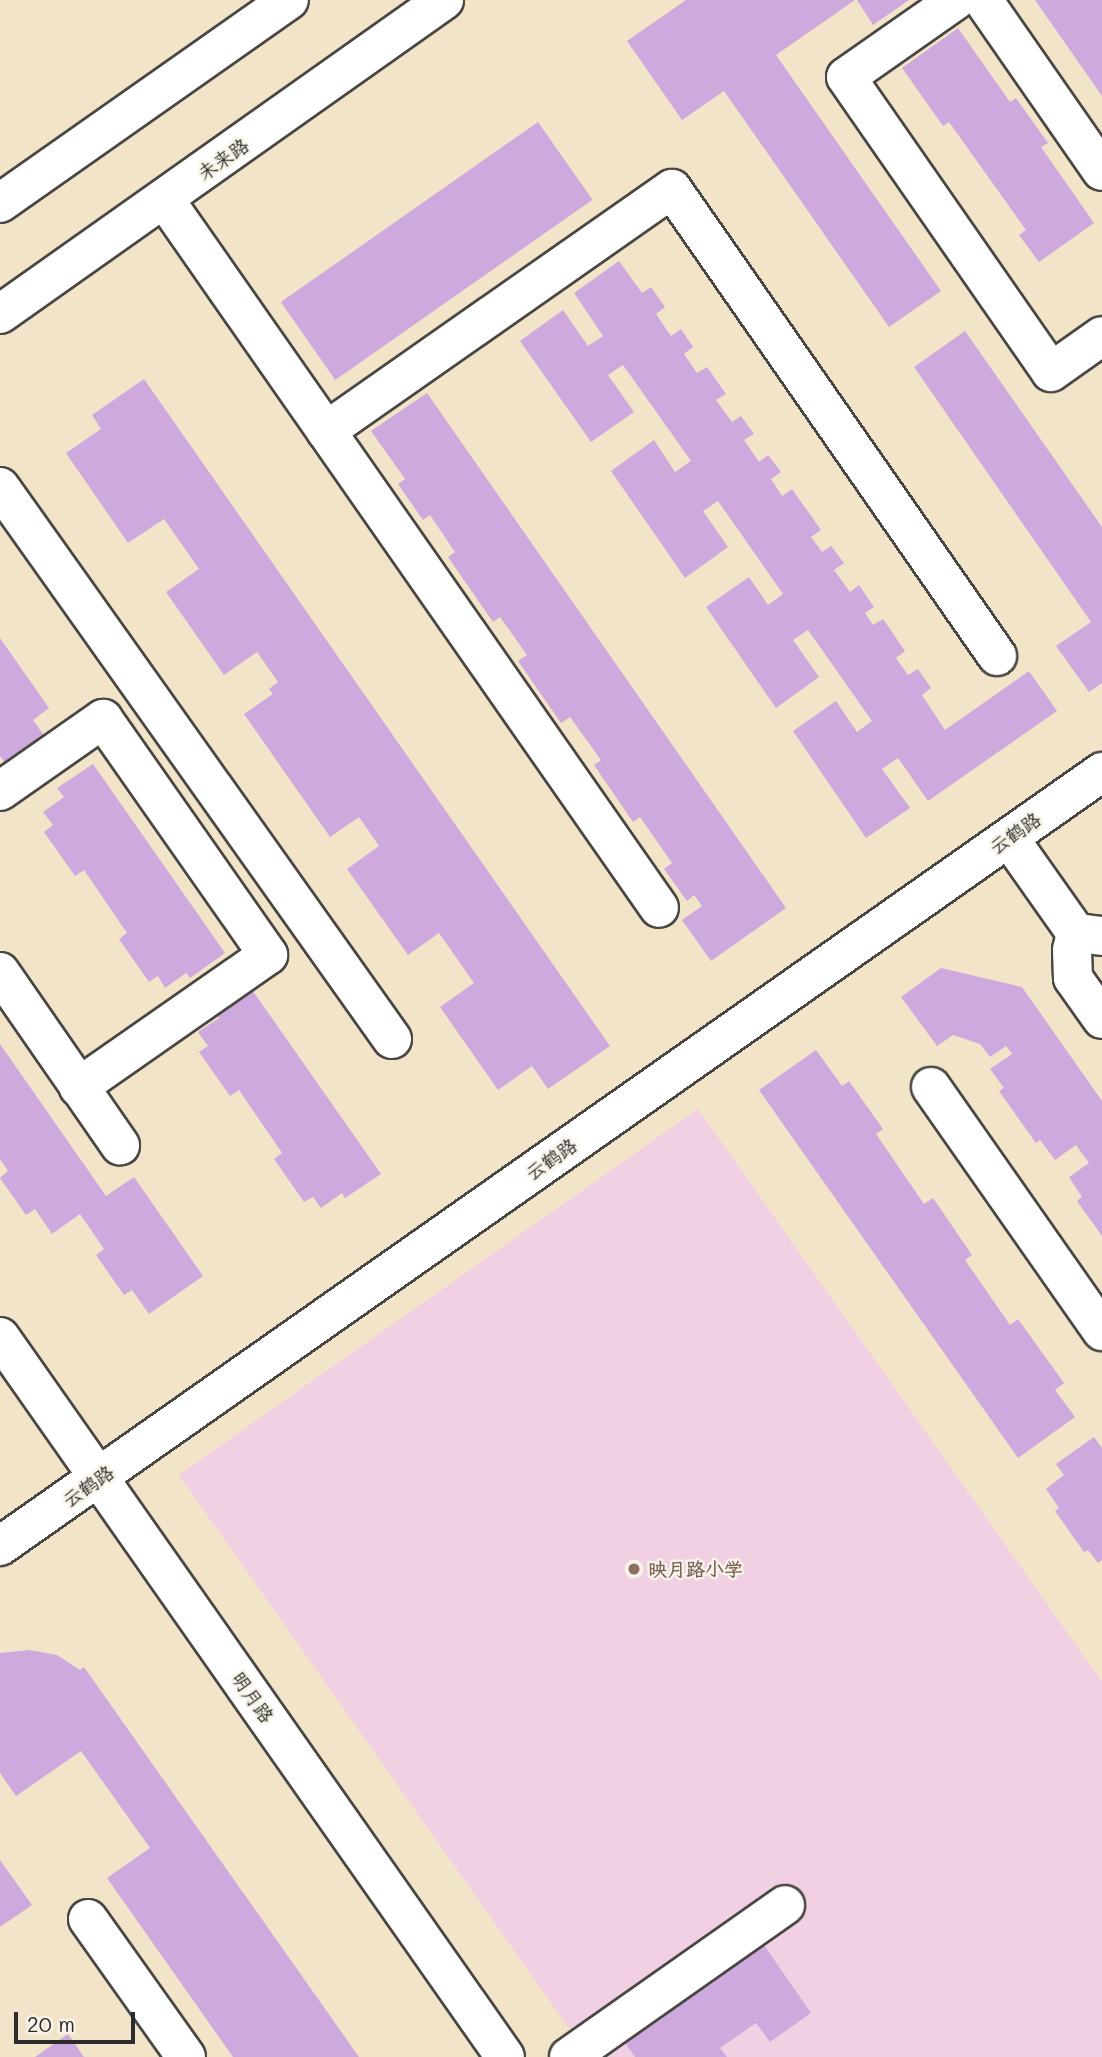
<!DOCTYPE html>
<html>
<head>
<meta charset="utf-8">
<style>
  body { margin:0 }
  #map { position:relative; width:1102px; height:2057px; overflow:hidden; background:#f2e4c8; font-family:Mali,"LXGW WenKai TC",sans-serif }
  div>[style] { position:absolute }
  .built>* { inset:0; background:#f1d0e3 }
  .building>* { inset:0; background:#cea9dd; transform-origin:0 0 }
  .roads { filter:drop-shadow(2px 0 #494743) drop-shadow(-2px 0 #494743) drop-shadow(0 2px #494743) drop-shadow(0 -2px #494743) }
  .minor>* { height:38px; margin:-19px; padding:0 19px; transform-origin:19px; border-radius:19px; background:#fff }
  .major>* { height:38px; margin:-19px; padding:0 19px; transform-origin:19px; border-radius:19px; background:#fff }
  .dots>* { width:19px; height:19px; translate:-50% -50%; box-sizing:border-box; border:4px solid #f7f3e8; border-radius:50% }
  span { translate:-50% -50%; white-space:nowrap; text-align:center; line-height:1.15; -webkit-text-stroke:5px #f7f3e8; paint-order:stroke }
  .street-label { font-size:19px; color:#2b2b2b }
  .education-label { font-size:19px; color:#785e54; font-weight:700 }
  .left { translate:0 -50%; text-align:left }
  .scale { position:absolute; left:14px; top:2012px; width:121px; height:32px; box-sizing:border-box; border:4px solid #2b2b2b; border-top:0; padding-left:9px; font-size:21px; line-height:24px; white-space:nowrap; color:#2b2b2b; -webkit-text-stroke:5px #f7f3e8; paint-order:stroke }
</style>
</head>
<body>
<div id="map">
  <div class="built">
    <i style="clip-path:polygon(698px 1109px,1102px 1682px,1102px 2057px,589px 2057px,179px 1475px)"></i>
  </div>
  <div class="building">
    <i style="clip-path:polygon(686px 0,855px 0,776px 55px,941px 291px,889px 327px,724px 91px,682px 120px,627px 41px)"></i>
    <i style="clip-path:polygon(857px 0,909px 0,873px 25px)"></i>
    <i style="clip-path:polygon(1035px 0,1102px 0,1102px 96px)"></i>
    <i style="clip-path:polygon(958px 28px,1010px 102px,1016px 98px,1048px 143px,1041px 147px,1094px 223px,1039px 262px,1019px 235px,1026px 230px,949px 122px,943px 126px,902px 68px)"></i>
    <i style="left:538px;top:122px;width:95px;height:314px;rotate:55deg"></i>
    <i style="clip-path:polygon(619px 261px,642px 293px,651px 287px,665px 307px,656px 314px,671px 336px,681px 329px,693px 347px,684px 354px,697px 373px,707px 367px,726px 394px,716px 400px,732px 422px,741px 416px,754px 434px,744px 440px,759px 462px,768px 455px,781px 472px,771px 479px,782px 496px,792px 489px,821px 530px,811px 537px,822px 552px,831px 546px,844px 563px,834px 570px,850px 592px,859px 585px,874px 607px,865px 613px,873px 625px,883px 619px,905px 651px,896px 658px,908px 675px,918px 669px,931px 688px,922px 695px,945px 730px,1029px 671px,1057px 711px,928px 801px,898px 758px,882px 769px,910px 808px,866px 838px,793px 731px,836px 701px,857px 732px,872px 721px,808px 630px,793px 640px,819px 677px,776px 708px,706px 607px,749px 577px,768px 605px,783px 594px,718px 501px,703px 511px,728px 547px,685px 578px,611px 471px,654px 440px,675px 472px,691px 461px,623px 365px,608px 375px,634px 412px,591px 442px,520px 341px,563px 310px,588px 346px,603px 336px,574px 293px)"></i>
    <i style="clip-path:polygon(965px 331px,1102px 527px,1102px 683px,1089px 692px,1056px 646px,1091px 622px,914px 367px)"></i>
    <i style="clip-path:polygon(144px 379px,610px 1046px,548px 1089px,532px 1066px,498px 1090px,440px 1007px,474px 983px,439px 933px,408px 955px,347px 869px,379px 846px,359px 817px,330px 837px,244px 714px,273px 694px,269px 689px,278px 682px,257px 652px,224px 675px,166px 592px,199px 569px,164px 519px,128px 543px,66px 453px,101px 429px,92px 415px)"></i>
    <i style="clip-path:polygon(427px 393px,786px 908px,711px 961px,682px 920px,702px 906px,694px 895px,687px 901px,664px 869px,672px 863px,640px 817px,633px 822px,594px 765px,601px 760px,570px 717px,561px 723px,518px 661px,527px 655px,500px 617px,493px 622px,448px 557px,455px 552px,430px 515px,423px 520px,398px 484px,405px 479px,371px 431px)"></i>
    <i style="clip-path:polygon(0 638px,49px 708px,33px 720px,50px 744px,11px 771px,0 756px)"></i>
    <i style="clip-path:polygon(93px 764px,225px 953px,190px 978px,186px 973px,165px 988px,158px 976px,149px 982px,119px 939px,127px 933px,84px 870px,75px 876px,44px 832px,53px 825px,43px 812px,64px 797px,57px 788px)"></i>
    <i style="clip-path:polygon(941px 968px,1022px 987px,1102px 1101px,1102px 1236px,1077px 1201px,1082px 1197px,1069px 1177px,1089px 1163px,1076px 1145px,1055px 1160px,1040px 1140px,1036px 1143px,999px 1091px,1004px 1088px,990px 1069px,1012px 1054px,1006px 1046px,990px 1057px,980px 1044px,953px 1035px,937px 1046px,901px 997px)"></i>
    <i style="clip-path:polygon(248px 984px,381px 1174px,345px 1198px,342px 1193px,321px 1208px,313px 1197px,304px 1202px,274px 1159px,282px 1153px,239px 1090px,230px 1096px,199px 1052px,208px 1046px,198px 1032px,219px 1018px,213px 1009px)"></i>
    <i style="clip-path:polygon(0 1044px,106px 1196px,134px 1177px,203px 1276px,149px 1314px,132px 1290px,124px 1295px,96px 1255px,104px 1249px,80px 1214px,52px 1234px,35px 1209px,26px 1215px,0 1178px,8px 1171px,0 1159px)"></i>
    <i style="clip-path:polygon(816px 1050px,842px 1086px,849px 1081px,883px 1129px,876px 1134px,924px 1204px,933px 1198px,972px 1255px,965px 1260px,1010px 1325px,1018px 1319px,1064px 1383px,1055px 1390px,1075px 1417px,1018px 1458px,759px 1090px)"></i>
    <i style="clip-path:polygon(1094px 1437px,1102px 1448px,1102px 1560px,1098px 1563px,1088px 1550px,1084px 1552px,1055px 1511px,1059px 1508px,1046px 1489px,1064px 1475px,1056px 1464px)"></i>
    <i style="clip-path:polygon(29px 1650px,57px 1655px,80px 1670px,84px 1667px,359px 2057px,233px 2057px,107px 1878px,150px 1848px,81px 1751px,16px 1796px,0 1773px,0 1653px)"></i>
    <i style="clip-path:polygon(0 1860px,32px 1905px,0 1927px)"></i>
    <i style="clip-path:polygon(759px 1938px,811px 2013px,770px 2042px,756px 2023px,720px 2048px,727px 2057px,635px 2057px,620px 2036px)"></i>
    <i style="clip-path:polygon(68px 2034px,84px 2057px,35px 2057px)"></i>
  </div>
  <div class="roads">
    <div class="minor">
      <i style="left:956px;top:0;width:134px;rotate:145deg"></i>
      <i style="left:846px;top:77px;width:359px;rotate:55.2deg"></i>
      <i style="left:1051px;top:372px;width:62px;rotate:-35.2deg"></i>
      <i style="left:983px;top:0;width:208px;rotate:55.2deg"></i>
      <i style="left:165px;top:200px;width:863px;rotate:55.09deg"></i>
      <i style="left:326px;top:431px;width:422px;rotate:-35deg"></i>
      <i style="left:672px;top:189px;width:569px;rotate:55.16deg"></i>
      <i style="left:0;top:487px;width:677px;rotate:54.62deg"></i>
      <i style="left:0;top:791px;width:126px;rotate:-35deg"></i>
      <i style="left:103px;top:719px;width:288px;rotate:55deg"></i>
      <i style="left:268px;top:955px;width:231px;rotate:145.1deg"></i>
      <i style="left:1009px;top:838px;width:116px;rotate:54.8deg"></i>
      <i style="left:1102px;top:936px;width:26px;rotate:-173deg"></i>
      <i style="left:1076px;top:933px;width:17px;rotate:103deg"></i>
      <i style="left:1072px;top:950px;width:28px;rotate:88deg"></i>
      <i style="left:1073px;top:978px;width:50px;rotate:54.7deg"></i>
      <i style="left:0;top:972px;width:211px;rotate:55.3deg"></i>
      <i style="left:931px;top:1087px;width:298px;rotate:55deg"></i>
      <i style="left:0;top:1337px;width:879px;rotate:54.95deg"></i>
      <i style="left:0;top:1546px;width:1347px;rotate:-35.08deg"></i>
      <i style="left:88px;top:1919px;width:169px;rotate:54.6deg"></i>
      <i style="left:569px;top:2057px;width:264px;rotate:-35.1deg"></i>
    </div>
    <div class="major">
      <i style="left:0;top:203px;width:353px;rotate:-35.1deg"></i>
      <i style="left:0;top:314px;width:544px;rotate:-35.27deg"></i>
    </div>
  </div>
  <div class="dots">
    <i style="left:634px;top:1569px;background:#8d6e63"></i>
  </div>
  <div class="street-label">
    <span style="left:223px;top:159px;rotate:-35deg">未来路</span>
    <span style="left:1015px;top:833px;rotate:-35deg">云鹤路</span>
    <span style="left:551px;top:1159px;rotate:-35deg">云鹤路</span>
    <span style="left:88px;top:1486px;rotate:-35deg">云鹤路</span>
    <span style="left:253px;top:1697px;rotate:55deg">明月路</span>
  </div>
  <div class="education-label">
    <span class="left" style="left:648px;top:1569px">映月路小学</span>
  </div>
  <div class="scale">20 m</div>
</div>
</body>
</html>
